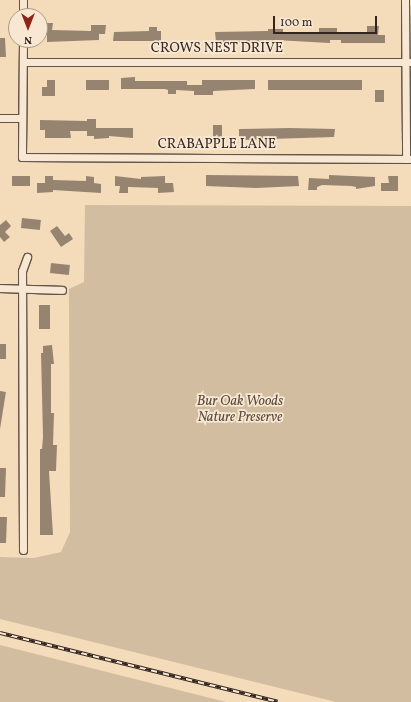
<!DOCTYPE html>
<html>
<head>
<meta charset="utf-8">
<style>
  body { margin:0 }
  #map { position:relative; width:411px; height:702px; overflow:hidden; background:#f4dcbb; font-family:Vollkorn,serif }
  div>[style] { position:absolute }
  .green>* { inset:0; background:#d3bda0 }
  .building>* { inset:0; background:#978470; transform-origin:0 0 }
  .roads { filter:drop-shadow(1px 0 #625346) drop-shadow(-1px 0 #625346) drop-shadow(0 1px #625346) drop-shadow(0 -1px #625346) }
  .minor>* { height:7px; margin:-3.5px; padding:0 3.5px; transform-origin:3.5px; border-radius:3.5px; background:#f8e8d3 }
  .rail>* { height:3.5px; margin-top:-1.75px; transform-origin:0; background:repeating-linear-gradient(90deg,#f8e8d3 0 6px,#32251f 0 12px); box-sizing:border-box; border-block:1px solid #32251f }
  span { translate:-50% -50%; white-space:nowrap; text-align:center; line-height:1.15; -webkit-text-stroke:3.5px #f8e8d3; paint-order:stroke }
  .street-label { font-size:14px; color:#32251f }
  .park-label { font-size:14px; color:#5a4b3f; font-style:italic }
  .north { position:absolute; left:8px; top:8px; width:40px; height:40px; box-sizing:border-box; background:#f8e8d3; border:1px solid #a99a8b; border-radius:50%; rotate:180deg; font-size:11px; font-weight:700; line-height:16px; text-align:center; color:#32251f }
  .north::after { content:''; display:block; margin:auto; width:14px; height:18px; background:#8f2418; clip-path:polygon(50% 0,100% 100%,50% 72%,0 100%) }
  .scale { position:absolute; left:273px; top:16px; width:104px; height:18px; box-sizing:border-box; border:2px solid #32251f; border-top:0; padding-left:5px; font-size:12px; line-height:14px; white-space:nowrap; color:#32251f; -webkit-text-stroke:3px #f8e8d3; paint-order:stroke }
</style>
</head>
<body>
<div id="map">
  <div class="green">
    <i style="clip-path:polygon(85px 205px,411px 206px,411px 702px,336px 702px,0 619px,0 557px,34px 558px,61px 552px,70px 532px,69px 289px,84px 282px)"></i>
    <i style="clip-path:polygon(0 645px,226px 702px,0 702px)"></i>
  </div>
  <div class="building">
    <i style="clip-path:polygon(42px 23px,53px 23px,52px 30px,91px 31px,91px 25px,106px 25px,105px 34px,99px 34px,99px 40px,47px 42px,47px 35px,42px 35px)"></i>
    <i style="clip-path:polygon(367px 26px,379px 26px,378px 35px,385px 35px,385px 43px,341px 43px,341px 40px,330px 40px,330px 43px,275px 40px,275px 43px,216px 42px,215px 32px,268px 31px,268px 29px,283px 29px,283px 33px,319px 34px,319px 28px,337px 28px,337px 33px,367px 34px)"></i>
    <i style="clip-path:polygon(149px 27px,157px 27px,157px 31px,161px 31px,161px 41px,113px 41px,114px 32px,149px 31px)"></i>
    <i style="clip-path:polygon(0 38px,5px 38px,6px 57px,0 57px)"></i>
    <i style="clip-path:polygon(135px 77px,135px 81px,187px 81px,187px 85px,202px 85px,202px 80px,255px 80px,255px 89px,213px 91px,213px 95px,194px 95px,194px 91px,176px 90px,176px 94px,168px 94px,168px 90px,165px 89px,121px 89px,121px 78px)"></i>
    <i style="clip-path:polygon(47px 80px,55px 80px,55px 96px,42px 96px,42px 87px,47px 87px)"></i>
    <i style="left:86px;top:80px;width:23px;height:10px"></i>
    <i style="left:268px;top:80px;width:94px;height:10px"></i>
    <i style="left:375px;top:90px;width:9px;height:12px"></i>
    <i style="clip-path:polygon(87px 119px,96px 119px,96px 128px,133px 128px,133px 138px,109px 136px,109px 138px,94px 139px,94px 136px,87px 136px,87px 131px,70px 131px,71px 138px,45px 138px,45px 130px,40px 130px,40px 120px,87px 121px)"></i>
    <i style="left:222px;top:125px;width:14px;height:9px;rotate:90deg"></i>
    <i style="clip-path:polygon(290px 128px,335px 129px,334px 137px,239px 140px,239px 129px)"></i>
    <i style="clip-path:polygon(206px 175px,298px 176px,299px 186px,256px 188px,206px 186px)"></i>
    <i style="clip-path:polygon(329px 175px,375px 177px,375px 186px,356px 189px,356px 187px,351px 186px,322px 185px,317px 187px,317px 190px,308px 190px,309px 178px,329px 179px)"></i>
    <i style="left:12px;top:176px;width:18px;height:10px"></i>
    <i style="clip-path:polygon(45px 176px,53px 176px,53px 180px,86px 181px,86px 176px,94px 177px,94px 183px,101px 184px,101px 193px,53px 190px,53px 192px,37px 193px,37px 183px,45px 183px)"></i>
    <i style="clip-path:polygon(115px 176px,141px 179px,141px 177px,165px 176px,165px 183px,173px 183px,174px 192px,158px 193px,158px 188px,128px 187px,128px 193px,119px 193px,120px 186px,115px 186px)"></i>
    <i style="clip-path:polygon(388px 176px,398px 176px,398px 191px,381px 191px,381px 183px,389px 183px)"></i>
    <i style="left:22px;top:218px;width:19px;height:10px;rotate:6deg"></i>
    <i style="clip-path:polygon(6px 220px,11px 226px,5px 232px,10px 237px,4px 242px,0 237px,0 225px)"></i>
    <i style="clip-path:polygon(57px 226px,65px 236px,69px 233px,73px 239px,61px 247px,50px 231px)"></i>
    <i style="left:51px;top:263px;width:19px;height:10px;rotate:6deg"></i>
    <i style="left:39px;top:305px;width:11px;height:24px"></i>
    <i style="left:0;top:344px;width:6px;height:15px"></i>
    <i style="clip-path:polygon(52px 345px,54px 364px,51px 364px,51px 413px,54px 413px,53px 445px,57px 445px,56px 471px,49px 471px,53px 535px,40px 535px,40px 449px,42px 449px,43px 437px,41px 353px,43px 353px,43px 346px)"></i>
    <i style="left:0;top:391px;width:6px;height:49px;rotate:9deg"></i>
    <i style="clip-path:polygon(0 468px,6px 468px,5px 497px,0 497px)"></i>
    <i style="clip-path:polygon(0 517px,7px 517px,6px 543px,0 543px)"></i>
  </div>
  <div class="roads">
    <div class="minor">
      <i style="left:405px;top:0;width:159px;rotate:89.6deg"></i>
      <i style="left:23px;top:16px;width:16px;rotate:-90deg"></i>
      <i style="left:23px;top:40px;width:117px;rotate:90.5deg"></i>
      <i style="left:22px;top:157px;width:389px;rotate:0.3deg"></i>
      <i style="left:23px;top:62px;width:388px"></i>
      <i style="left:0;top:118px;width:22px"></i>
      <i style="left:0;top:288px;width:62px;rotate:1.8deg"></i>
      <i style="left:23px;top:550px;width:279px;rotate:-90.2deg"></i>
      <i style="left:22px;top:271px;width:15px;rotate:-70deg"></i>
    </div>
  </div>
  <div class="rail">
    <i style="left:0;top:633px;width:286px;rotate:13.9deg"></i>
  </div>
  <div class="street-label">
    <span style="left:217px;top:49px">CROWS NEST DRIVE</span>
    <span style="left:217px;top:145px">CRABAPPLE LANE</span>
  </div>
  <div class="park-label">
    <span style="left:240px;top:410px">Bur Oak Woods<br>Nature Preserve</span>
  </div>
  <div class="north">N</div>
  <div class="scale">100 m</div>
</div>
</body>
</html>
